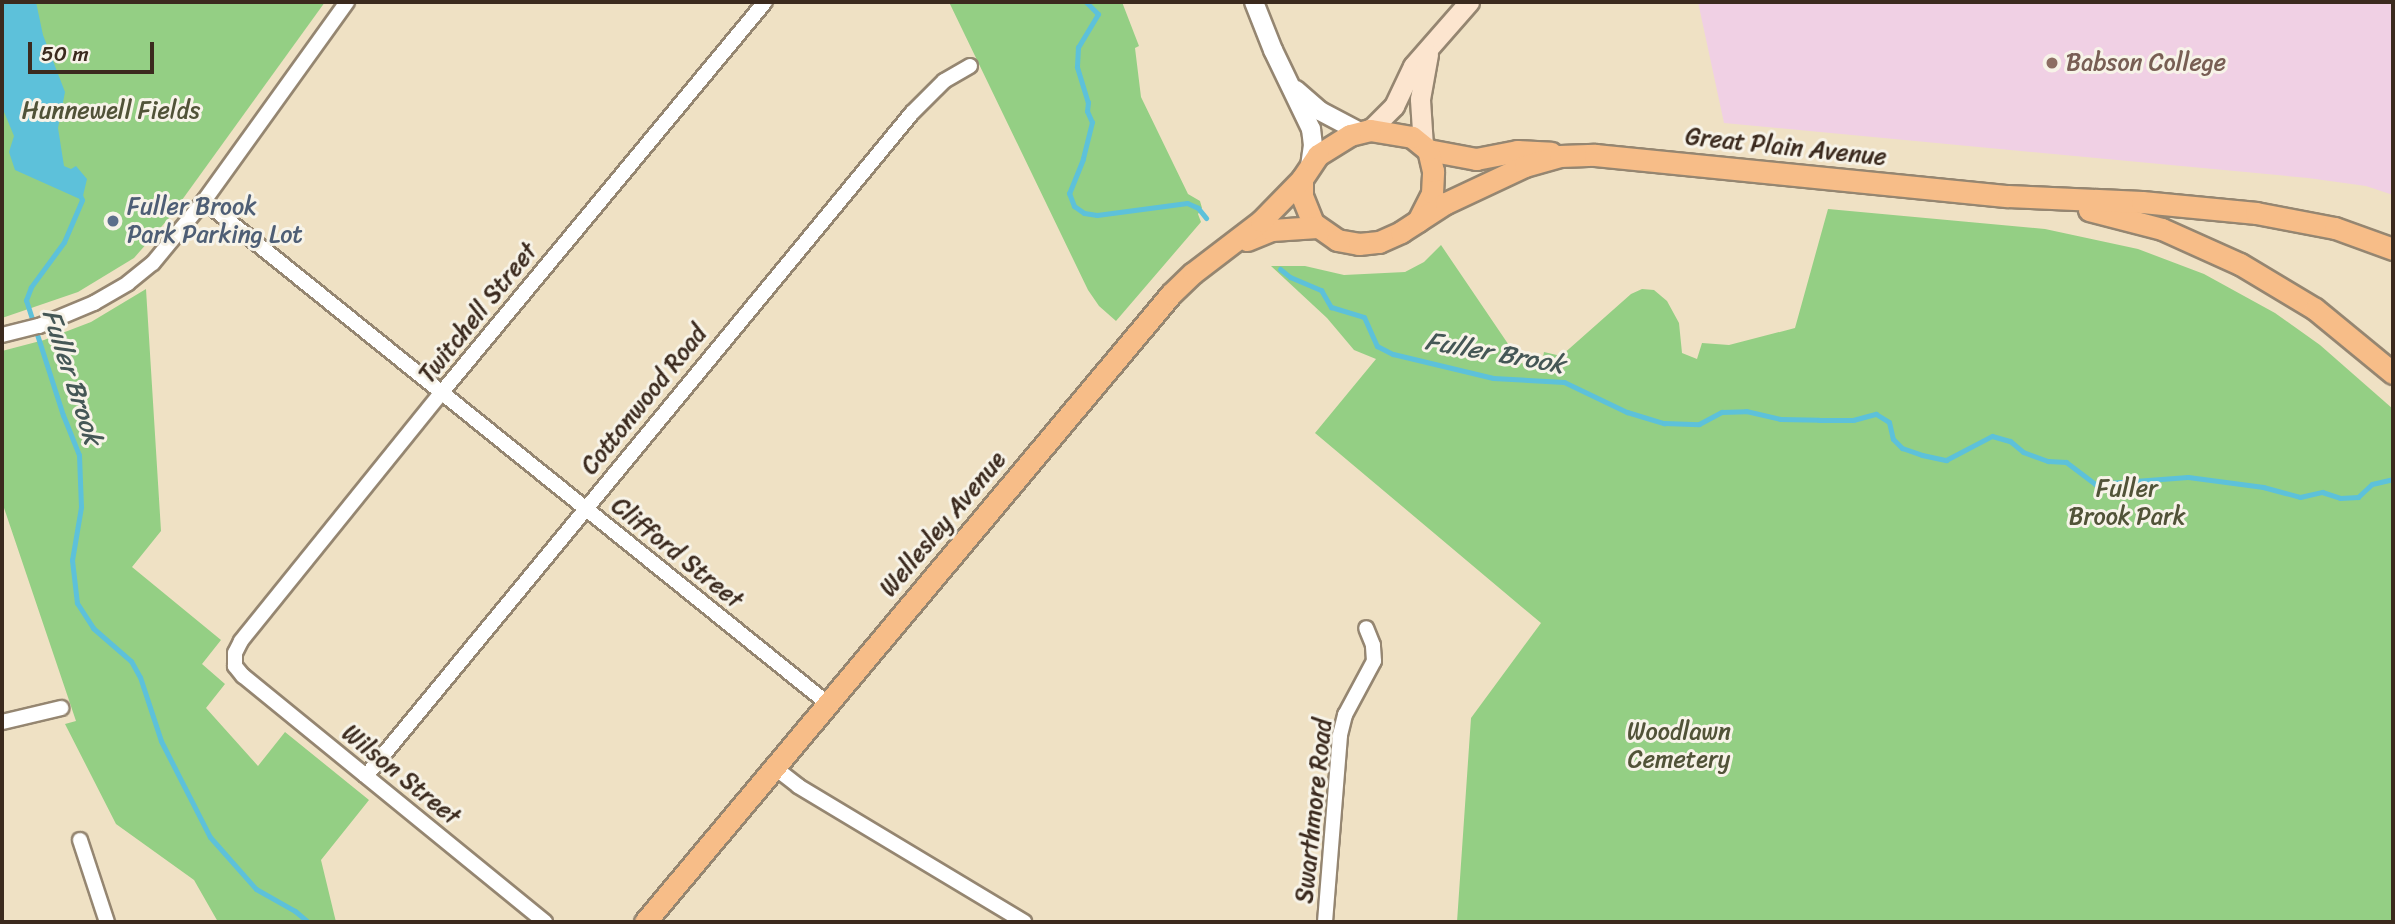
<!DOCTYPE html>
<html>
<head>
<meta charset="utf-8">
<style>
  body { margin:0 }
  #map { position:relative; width:2395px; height:924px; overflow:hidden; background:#efe1c4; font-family:Sriracha,sans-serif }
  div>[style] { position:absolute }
  .built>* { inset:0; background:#f0d0e4 }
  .green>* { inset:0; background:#94cf84 }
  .water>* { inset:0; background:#5dc1da }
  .stream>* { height:5px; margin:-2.5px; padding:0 2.5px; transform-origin:2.5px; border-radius:2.5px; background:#5dc1da }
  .roads { filter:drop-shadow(2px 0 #958671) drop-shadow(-2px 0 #958671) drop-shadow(0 2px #958671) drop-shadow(0 -2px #958671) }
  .minor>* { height:14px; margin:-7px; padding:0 7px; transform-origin:7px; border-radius:7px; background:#fff }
  .tertiary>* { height:18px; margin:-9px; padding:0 9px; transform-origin:9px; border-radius:9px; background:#fff }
  .secondary>* { height:19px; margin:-9.5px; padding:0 9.5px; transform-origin:9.5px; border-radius:9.5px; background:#fce5cf }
  .primary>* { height:21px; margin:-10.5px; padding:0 10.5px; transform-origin:10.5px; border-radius:10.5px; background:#f7bd88 }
  .dots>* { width:19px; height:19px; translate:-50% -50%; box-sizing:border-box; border:4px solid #f7f3e8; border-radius:50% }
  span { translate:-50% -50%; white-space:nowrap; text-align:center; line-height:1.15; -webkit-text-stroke:6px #f7f3e8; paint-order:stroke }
  .education-label { font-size:24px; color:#785e54 }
  .left { translate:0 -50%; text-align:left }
  .park-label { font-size:24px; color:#515338 }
  .street-label { font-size:24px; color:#3b2a1e }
  .service-label { font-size:24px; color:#4e5e75 }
  .water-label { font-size:26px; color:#455756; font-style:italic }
  .frame { position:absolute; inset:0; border:4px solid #3b2a1e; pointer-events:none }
  .scale { position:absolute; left:28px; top:42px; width:126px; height:32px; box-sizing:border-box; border:4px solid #3b2a1e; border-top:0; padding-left:9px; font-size:21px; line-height:24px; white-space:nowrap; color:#3b2a1e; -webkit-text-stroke:5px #f7f3e8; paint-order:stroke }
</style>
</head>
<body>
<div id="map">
  <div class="built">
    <i style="clip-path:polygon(1698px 2px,2393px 2px,2393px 195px,2366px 186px,2308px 178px,1724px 123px)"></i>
  </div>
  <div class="green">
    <i style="clip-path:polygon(2px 2px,325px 2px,169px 218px,134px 258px,78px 292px,2px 318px)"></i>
    <i style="clip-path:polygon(949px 2px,1122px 2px,1139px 46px,1135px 48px,1141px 97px,1188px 194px,1200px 201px,1202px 208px,1198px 214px,1201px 222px,1116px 321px,1099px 306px,1088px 290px)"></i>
    <i style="clip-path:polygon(1828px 209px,2045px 229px,2138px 249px,2204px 274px,2275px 313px,2320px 345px,2393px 409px,2393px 922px,1457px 922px,1471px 718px,1541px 623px,1315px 433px,1376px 359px,1354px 350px,1327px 318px,1271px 266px,1305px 266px,1344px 275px,1405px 272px,1424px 262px,1441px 245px,1521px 363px,1525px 364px,1542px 362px,1544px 352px,1561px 356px,1631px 294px,1642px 289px,1654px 290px,1667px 301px,1679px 323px,1682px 353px,1697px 359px,1702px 343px,1729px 345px,1795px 328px)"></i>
    <i style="clip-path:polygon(146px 289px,161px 531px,132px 567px,221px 640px,202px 664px,225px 684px,206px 708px,258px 766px,285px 732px,369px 800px,321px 860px,336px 922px,218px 922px,194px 880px,116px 824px,65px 724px,76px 721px,2px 502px,2px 351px,44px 340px,91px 322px)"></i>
  </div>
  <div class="water">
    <i style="clip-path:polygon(2px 2px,36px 2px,43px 35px,65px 92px,58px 128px,64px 166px,71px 169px,76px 166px,87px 179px,82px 200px,15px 170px,9px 152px,14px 136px,2px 107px)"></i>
  </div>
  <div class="stream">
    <i style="left:1086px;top:2px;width:17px;rotate:45deg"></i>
    <i style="left:1098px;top:14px;width:39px;rotate:121deg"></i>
    <i style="left:1078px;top:47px;width:20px;rotate:93deg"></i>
    <i style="left:1077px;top:67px;width:37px;rotate:73deg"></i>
    <i style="left:1088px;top:102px;width:9px;rotate:96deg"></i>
    <i style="left:1087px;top:111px;width:12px;rotate:66deg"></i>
    <i style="left:1092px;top:122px;width:38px;rotate:104deg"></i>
    <i style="left:1083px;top:159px;width:37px;rotate:112deg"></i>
    <i style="left:1069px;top:193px;width:14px;rotate:69deg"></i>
    <i style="left:1074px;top:206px;width:12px;rotate:35deg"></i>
    <i style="left:1084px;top:213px;width:13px;rotate:9deg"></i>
    <i style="left:1097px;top:215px;width:91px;rotate:-7.6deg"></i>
    <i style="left:1187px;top:203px;width:12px;rotate:24deg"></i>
    <i style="left:1198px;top:208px;width:13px;rotate:51deg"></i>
    <i style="left:80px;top:195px;width:5px;rotate:68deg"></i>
    <i style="left:82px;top:200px;width:46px;rotate:113.2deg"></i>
    <i style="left:64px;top:242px;width:56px;rotate:126.3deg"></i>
    <i style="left:31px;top:287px;width:14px;rotate:111deg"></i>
    <i style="left:26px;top:300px;width:121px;rotate:72.2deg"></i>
    <i style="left:63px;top:415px;width:43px;rotate:68.2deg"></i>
    <i style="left:79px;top:455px;width:52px;rotate:87.8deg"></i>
    <i style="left:81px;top:507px;width:54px;rotate:99.6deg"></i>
    <i style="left:72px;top:560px;width:43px;rotate:83.4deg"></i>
    <i style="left:77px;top:603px;width:30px;rotate:57deg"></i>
    <i style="left:93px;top:628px;width:50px;rotate:41deg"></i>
    <i style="left:131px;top:661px;width:18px;rotate:61deg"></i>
    <i style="left:140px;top:677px;width:67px;rotate:71.8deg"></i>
    <i style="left:161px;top:741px;width:108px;rotate:63deg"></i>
    <i style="left:210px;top:837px;width:69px;rotate:48.5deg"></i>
    <i style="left:256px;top:889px;width:45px;rotate:29.4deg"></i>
    <i style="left:295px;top:911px;width:17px;rotate:40deg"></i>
    <i style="left:1280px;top:269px;width:13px;rotate:39deg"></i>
    <i style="left:1290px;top:277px;width:34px;rotate:23deg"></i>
    <i style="left:1321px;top:290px;width:20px;rotate:60deg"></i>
    <i style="left:1331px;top:307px;width:34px;rotate:17deg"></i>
    <i style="left:1364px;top:317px;width:32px;rotate:66deg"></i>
    <i style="left:1377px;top:346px;width:18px;rotate:27deg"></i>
    <i style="left:1393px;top:354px;width:103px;rotate:13.5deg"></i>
    <i style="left:1493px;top:378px;width:71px;rotate:3.2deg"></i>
    <i style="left:1564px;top:382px;width:70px;rotate:25.5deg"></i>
    <i style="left:1627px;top:412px;width:39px;rotate:17deg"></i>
    <i style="left:1664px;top:423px;width:35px;rotate:2deg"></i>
    <i style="left:1699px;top:424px;width:26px;rotate:-28deg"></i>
    <i style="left:1722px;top:412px;width:24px;rotate:-2deg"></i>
    <i style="left:1746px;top:411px;width:35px;rotate:13deg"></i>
    <i style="left:1780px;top:419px;width:39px;rotate:1deg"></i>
    <i style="left:1819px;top:420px;width:34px"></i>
    <i style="left:1853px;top:420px;width:24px;rotate:-15deg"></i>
    <i style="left:1876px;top:414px;width:15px;rotate:32deg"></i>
    <i style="left:1889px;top:422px;width:17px;rotate:77deg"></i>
    <i style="left:1893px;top:439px;width:13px;rotate:45deg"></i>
    <i style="left:1902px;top:448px;width:21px;rotate:19deg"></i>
    <i style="left:1922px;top:455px;width:25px;rotate:12deg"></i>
    <i style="left:1946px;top:460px;width:52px;rotate:-27.6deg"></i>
    <i style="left:1992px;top:436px;width:19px;rotate:16deg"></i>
    <i style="left:2010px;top:441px;width:17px;rotate:40deg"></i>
    <i style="left:2023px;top:452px;width:27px;rotate:20deg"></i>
    <i style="left:2048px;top:461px;width:18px;rotate:3deg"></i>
    <i style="left:2066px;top:462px;width:36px;rotate:37deg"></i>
    <i style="left:2095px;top:484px;width:93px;rotate:-4.3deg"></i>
    <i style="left:2188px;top:477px;width:76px;rotate:7.6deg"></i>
    <i style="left:2263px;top:487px;width:38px;rotate:15deg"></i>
    <i style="left:2300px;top:497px;width:23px;rotate:-13deg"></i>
    <i style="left:2322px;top:492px;width:19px;rotate:18deg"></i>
    <i style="left:2340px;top:498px;width:18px;rotate:-3deg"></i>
    <i style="left:2358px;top:497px;width:19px;rotate:-43deg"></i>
    <i style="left:2372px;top:484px;width:22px;rotate:-13deg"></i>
  </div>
  <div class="roads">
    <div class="minor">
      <i style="left:204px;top:201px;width:800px;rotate:38.86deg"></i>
      <i style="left:2px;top:335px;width:38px;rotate:-14deg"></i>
      <i style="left:39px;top:326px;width:60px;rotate:-22.7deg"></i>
      <i style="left:94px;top:303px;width:39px;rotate:-30deg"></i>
      <i style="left:128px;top:283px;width:32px;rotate:-39deg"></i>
      <i style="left:153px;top:263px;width:80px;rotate:-50.6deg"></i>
      <i style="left:204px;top:201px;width:245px;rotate:-54.3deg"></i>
      <i style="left:2px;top:722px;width:61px;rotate:-13.3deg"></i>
      <i style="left:774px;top:767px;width:31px;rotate:38deg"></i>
      <i style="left:798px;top:786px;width:264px;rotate:31deg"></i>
      <i style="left:366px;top:776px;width:859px;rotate:-50.53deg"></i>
      <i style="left:912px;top:113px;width:45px;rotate:-45deg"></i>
      <i style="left:944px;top:81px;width:30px;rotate:-30deg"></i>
      <i style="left:80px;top:840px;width:86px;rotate:71.8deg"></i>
      <i style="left:545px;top:922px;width:390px;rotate:-140.8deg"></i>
      <i style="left:243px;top:676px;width:13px;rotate:-129deg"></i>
      <i style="left:235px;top:666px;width:13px;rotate:-90deg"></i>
      <i style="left:235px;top:653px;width:13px;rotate:-63deg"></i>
      <i style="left:241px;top:641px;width:320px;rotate:-51.1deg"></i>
      <i style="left:442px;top:392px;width:506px;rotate:-50.37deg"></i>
      <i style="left:1325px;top:922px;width:188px;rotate:-85.4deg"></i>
      <i style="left:1340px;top:735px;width:21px;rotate:-76deg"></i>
      <i style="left:1345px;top:715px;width:61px;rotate:-61.8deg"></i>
      <i style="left:1374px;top:661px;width:16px;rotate:-94deg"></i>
      <i style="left:1373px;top:645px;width:18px;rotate:-112deg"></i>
    </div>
    <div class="tertiary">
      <i style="left:1254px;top:2px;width:52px;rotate:68.4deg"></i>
      <i style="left:1273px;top:50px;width:88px;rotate:64.3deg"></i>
      <i style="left:1311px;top:129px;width:16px;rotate:83deg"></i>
      <i style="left:1313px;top:145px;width:22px;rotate:98deg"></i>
      <i style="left:1296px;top:90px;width:32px;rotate:41deg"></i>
      <i style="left:1320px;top:111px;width:45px;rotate:27.7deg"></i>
    </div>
    <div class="secondary">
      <i style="left:1370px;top:130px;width:34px;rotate:-45deg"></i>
      <i style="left:1394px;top:106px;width:44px;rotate:-64.6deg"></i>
      <i style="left:1413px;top:66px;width:85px;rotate:-48.8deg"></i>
      <i style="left:1423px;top:146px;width:47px;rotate:-93.7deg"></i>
      <i style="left:1420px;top:99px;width:46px;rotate:-79.9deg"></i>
    </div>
    <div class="primary">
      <i style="left:1428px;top:150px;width:49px;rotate:10.6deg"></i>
      <i style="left:1476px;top:159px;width:42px;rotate:-11deg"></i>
      <i style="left:1517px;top:151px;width:34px;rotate:3deg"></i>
      <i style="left:2089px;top:210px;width:75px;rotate:14.6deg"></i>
      <i style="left:2162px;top:229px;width:85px;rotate:24.2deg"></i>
      <i style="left:2240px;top:264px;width:87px;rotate:31deg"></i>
      <i style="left:2315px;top:309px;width:101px;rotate:39.4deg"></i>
      <i style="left:1418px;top:221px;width:31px;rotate:-63deg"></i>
      <i style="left:1432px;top:193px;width:22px;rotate:-87deg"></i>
      <i style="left:1433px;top:171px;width:22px;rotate:-103deg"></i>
      <i style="left:1428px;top:150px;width:21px;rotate:-141deg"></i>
      <i style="left:1412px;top:137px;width:43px;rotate:-170.5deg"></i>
      <i style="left:1370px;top:130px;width:21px;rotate:166deg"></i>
      <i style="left:1350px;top:135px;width:38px;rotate:148deg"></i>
      <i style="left:1318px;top:155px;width:29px;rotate:124deg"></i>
      <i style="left:1302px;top:179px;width:17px;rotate:90deg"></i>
      <i style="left:1302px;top:196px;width:29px;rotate:68deg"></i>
      <i style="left:1313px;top:223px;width:29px;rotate:35deg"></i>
      <i style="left:1337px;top:240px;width:22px;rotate:10deg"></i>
      <i style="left:1359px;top:244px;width:20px;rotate:-6deg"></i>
      <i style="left:1379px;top:242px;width:24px;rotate:-24deg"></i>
      <i style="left:1401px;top:232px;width:20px;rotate:-33deg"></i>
      <i style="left:1418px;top:221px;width:33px;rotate:-33deg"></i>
      <i style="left:1446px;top:203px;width:87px;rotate:-25.1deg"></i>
      <i style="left:1525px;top:166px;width:36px;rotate:-16deg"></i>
      <i style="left:1560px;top:156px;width:35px;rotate:-2deg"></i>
      <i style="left:1595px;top:155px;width:415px;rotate:5.7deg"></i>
      <i style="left:2008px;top:196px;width:134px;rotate:2.6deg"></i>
      <i style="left:2142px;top:202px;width:115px;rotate:5.5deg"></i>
      <i style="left:2256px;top:213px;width:80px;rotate:10.8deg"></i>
      <i style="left:2335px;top:228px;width:62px;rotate:19.9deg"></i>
      <i style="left:1247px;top:240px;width:27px;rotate:-22deg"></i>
      <i style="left:1272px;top:230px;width:45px;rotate:-3.8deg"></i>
      <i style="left:645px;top:922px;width:819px;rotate:-50.05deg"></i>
      <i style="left:1171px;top:294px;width:30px;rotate:-44deg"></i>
      <i style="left:1193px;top:273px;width:86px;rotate:-37.4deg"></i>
      <i style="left:1261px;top:221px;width:59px;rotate:-45.7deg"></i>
    </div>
  </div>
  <div class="dots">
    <i style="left:2052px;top:63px;background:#8d6e63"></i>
    <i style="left:113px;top:221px;background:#5c6f8a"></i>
  </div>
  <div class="education-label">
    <span class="left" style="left:2066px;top:63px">Babson College</span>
  </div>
  <div class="park-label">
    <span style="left:111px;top:111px">Hunnewell Fields</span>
    <span style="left:2127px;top:503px">Fuller<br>Brook Park</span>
    <span style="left:1679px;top:746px">Woodlawn<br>Cemetery</span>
  </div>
  <div class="street-label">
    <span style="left:1786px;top:147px;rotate:6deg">Great Plain Avenue</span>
    <span style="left:478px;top:313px;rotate:-51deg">Twitchell Street</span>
    <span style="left:644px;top:400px;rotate:-51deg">Cottonwood Road</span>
    <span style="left:943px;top:524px;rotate:-50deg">Wellesley Avenue</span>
    <span style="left:677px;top:553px;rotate:39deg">Clifford Street</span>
    <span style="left:401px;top:775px;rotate:39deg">Wilson Street</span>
    <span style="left:1314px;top:811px;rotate:-84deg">Swarthmore Road</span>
  </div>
  <div class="service-label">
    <span class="left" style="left:127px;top:221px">Fuller Brook<br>Park Parking Lot</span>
  </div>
  <div class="water-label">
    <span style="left:1495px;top:353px;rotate:10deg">Fuller Brook</span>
    <span style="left:72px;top:377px;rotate:72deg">Fuller Brook</span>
  </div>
  <div class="frame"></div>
  <div class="scale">50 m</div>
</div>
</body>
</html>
